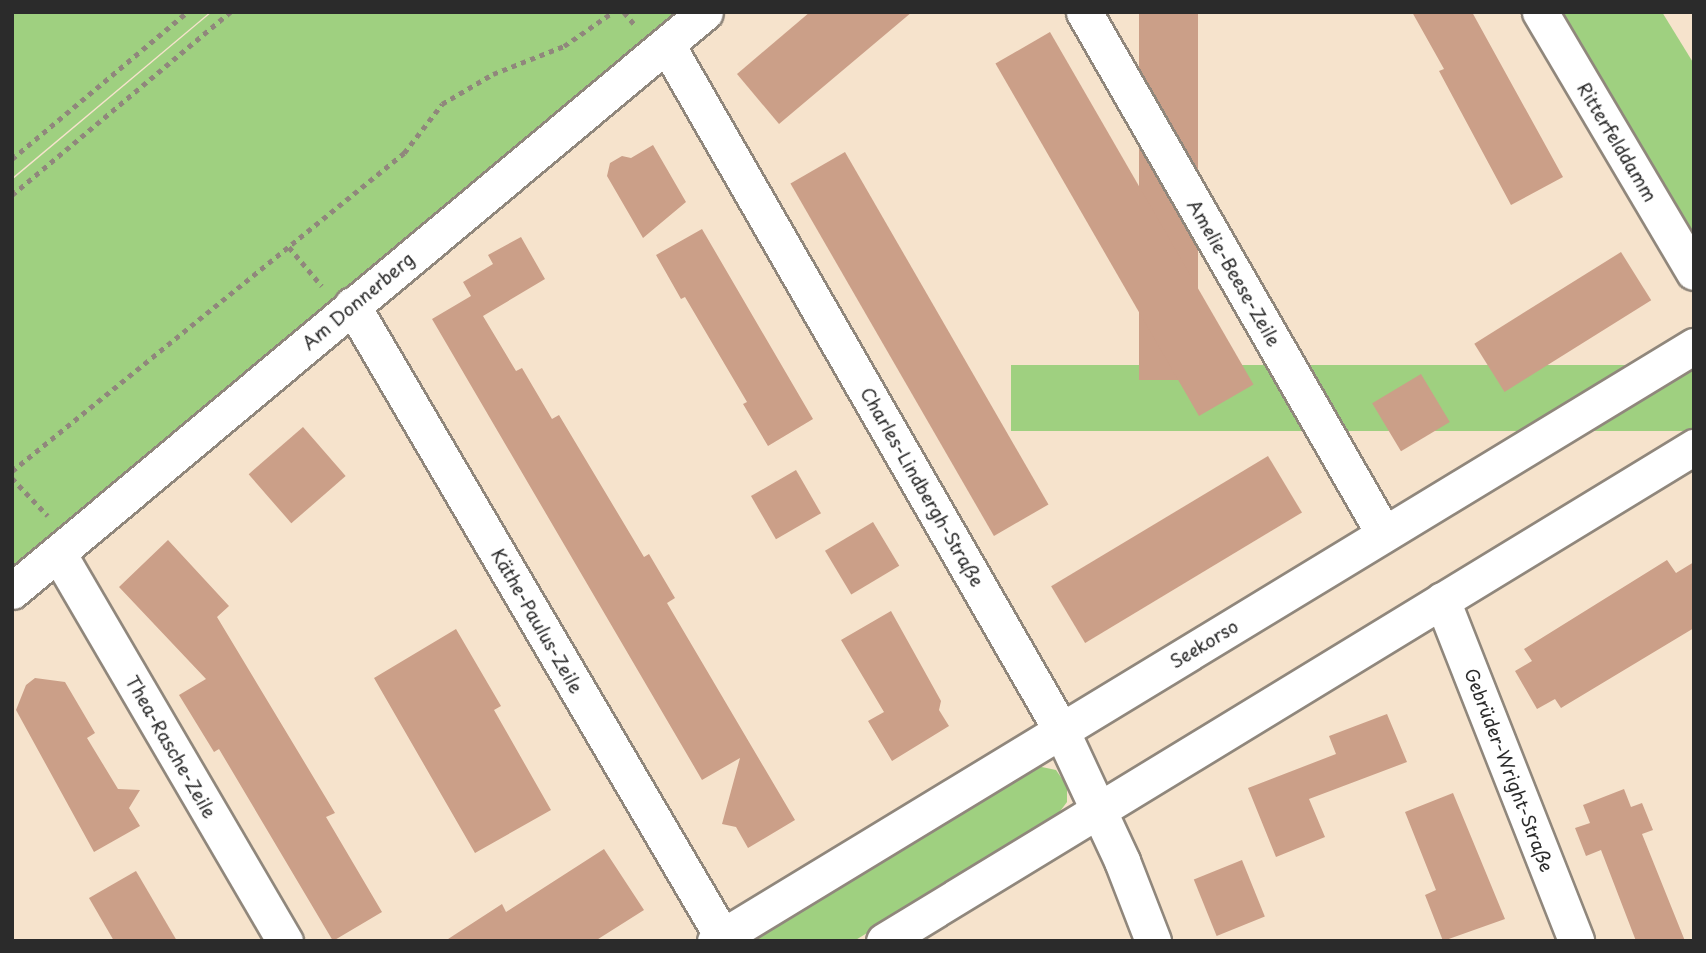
<!DOCTYPE html>
<html>
<head>
<meta charset="utf-8">
<style>
  body { margin:0 }
  #map { position:relative; width:1706px; height:953px; overflow:hidden; background:#f6e3cc; font-family:"Playpen Sans",sans-serif }
  div>[style] { position:absolute }
  .green>* { inset:0; background:#9fd080; transform-origin:0 0 }
  .building>* { inset:0; background:#cb9f88; transform-origin:0 0 }
  .path>* { height:4.5px; margin-top:-2.25px; transform-origin:0; background:repeating-linear-gradient(90deg,#90877c 0 5px,transparent 0 10px) }
  .roads { filter:drop-shadow(2px 0 #90877c) drop-shadow(-2px 0 #90877c) drop-shadow(0 2px #90877c) drop-shadow(0 -2px #90877c) }
  .street>* { height:35px; margin:-17.5px; padding:0 17.5px; transform-origin:17.5px; border-radius:17.5px; background:#fff }
  span { translate:-50% -50%; white-space:nowrap; text-align:center; line-height:1.15; -webkit-text-stroke:6px #fff; paint-order:stroke }
  .street-label { font-size:18px; color:#2b2b2b }
  .frame { position:absolute; inset:0; border:14px solid #2b2b2b; pointer-events:none }
</style>
</head>
<body>
<div id="map">
  <div class="green">
    <i style="clip-path:polygon(12px 12px,210px 12px,12px 178px)"></i>
    <i style="clip-path:polygon(212px 12px,680px 12px,12px 571px,12px 180px)"></i>
    <i style="clip-path:polygon(1558px 12px,1662px 12px,1694px 64px,1694px 244px)"></i>
    <i style="left:1694px;top:365px;width:66px;height:683px;rotate:90deg"></i>
    <i style="clip-path:polygon(1037px 766px,1056px 770px,1067px 786px,1067px 802px,1055px 818px,854px 941px,745px 941px)"></i>
  </div>
  <div class="building">
    <i style="clip-path:polygon(810px 12px,912px 12px,779px 124px,737px 74px)"></i>
    <i style="left:1139px;top:12px;width:59px;height:368px"></i>
    <i style="clip-path:polygon(1412px 12px,1472px 12px,1563px 177px,1511px 205px,1439px 71px,1444px 69px)"></i>
    <i style="left:1050px;top:32px;width:407px;height:63px;rotate:60deg"></i>
    <i style="clip-path:polygon(653px 145px,686px 202px,643px 238px,607px 176px,610px 163px,622px 156px,631px 158px)"></i>
    <i style="left:845px;top:152px;width:407px;height:63px;rotate:60deg"></i>
    <i style="clip-path:polygon(702px 229px,813px 419px,768px 446px,743px 404px,747px 402px,685px 297px,681px 299px,656px 255px)"></i>
    <i style="clip-path:polygon(521px 237px,545px 279px,483px 316px,516px 371px,522px 368px,552px 419px,559px 415px,644px 557px,649px 554px,675px 598px,667px 603px,795px 820px,748px 848px,736px 827px,722px 824px,740px 758px,702px 780px,432px 319px,471px 296px,463px 282px,493px 264px,488px 255px)"></i>
    <i style="left:1621px;top:252px;width:57px;height:173px;rotate:58deg"></i>
    <i style="left:1421px;top:374px;width:56px;height:57px;rotate:59deg"></i>
    <i style="left:303px;top:427px;width:65px;height:72px;rotate:49deg"></i>
    <i style="left:1268px;top:456px;width:66px;height:253px;rotate:59deg"></i>
    <i style="left:796px;top:470px;width:50px;height:52px;rotate:60deg"></i>
    <i style="left:873px;top:522px;width:51px;height:56px;rotate:59deg"></i>
    <i style="clip-path:polygon(168px 540px,229px 606px,217px 617px,335px 813px,326px 817px,382px 912px,333px 941px,219px 749px,214px 752px,179px 695px,206px 679px,119px 587px)"></i>
    <i style="clip-path:polygon(1667px 560px,1676px 573px,1694px 562px,1694px 628px,1561px 708px,1555px 699px,1537px 709px,1515px 671px,1532px 661px,1524px 649px)"></i>
    <i style="clip-path:polygon(891px 611px,941px 701px,939px 710px,949px 726px,892px 761px,868px 721px,884px 712px,841px 640px)"></i>
    <i style="clip-path:polygon(456px 629px,501px 706px,494px 710px,551px 810px,475px 853px,374px 678px)"></i>
    <i style="clip-path:polygon(35px 678px,65px 682px,95px 733px,87px 738px,118px 789px,140px 790px,129px 808px,140px 826px,94px 852px,16px 710px,26px 685px)"></i>
    <i style="clip-path:polygon(1387px 714px,1407px 762px,1309px 799px,1325px 837px,1276px 857px,1248px 788px,1336px 754px,1329px 736px)"></i>
    <i style="clip-path:polygon(1624px 789px,1631px 807px,1642px 803px,1653px 830px,1642px 834px,1685px 941px,1636px 941px,1601px 850px,1586px 856px,1575px 828px,1590px 823px,1583px 805px)"></i>
    <i style="clip-path:polygon(1453px 793px,1505px 919px,1443px 941px,1425px 895px,1436px 890px,1405px 812px)"></i>
    <i style="clip-path:polygon(604px 849px,644px 910px,595px 941px,445px 941px,502px 904px,506px 912px)"></i>
    <i style="left:1242px;top:860px;width:61px;height:52px;rotate:68deg"></i>
    <i style="clip-path:polygon(136px 871px,177px 941px,114px 941px,89px 898px)"></i>
  </div>
  <div class="path">
    <i style="left:624px;top:12px;width:17px;rotate:50deg"></i>
    <i style="left:12px;top:159px;width:229px;rotate:-40deg"></i>
    <i style="left:12px;top:195px;width:285px;rotate:-40deg"></i>
    <i style="left:289px;top:247px;width:51px;rotate:49.8deg"></i>
    <i style="left:12px;top:471px;width:505px;rotate:-39.05deg"></i>
    <i style="left:404px;top:153px;width:62px;rotate:-52.2deg"></i>
    <i style="left:442px;top:104px;width:59px;rotate:-30.5deg"></i>
    <i style="left:493px;top:74px;width:76px;rotate:-21.5deg"></i>
    <i style="left:564px;top:46px;width:60px;rotate:-34.8deg"></i>
    <i style="left:12px;top:478px;width:52px;rotate:46.5deg"></i>
  </div>
  <div class="roads">
    <div class="street">
      <i style="left:1084px;top:12px;width:602px;rotate:60.11deg"></i>
      <i style="left:1540px;top:12px;width:302px;rotate:59.4deg"></i>
      <i style="left:667px;top:45px;width:790px;rotate:60.09deg"></i>
      <i style="left:1061px;top:730px;width:145px;rotate:65deg"></i>
      <i style="left:1122px;top:861px;width:86px;rotate:68.8deg"></i>
      <i style="left:352px;top:305px;width:731px;rotate:59.61deg"></i>
      <i style="left:58px;top:553px;width:450px;rotate:59.7deg"></i>
      <i style="left:12px;top:591px;width:903px;rotate:-39.88deg"></i>
      <i style="left:1442px;top:600px;width:366px;rotate:68.5deg"></i>
      <i style="left:715px;top:941px;width:1146px;rotate:-31.29deg"></i>
      <i style="left:884px;top:941px;width:949px;rotate:-31.38deg"></i>
    </div>
  </div>
  <div class="street-label">
    <span style="left:1617px;top:142px;rotate:59deg">Ritterfelddamm</span>
    <span style="left:1234px;top:273px;rotate:60deg">Amelie-Beese-Zeile</span>
    <span style="left:358px;top:301px;rotate:-40deg">Am Donnerberg</span>
    <span style="left:922px;top:487px;rotate:60deg">Charles-Lindbergh-Straße</span>
    <span style="left:537px;top:621px;rotate:60deg">Käthe-Paulus-Zeile</span>
    <span style="left:1204px;top:644px;rotate:-31deg">Seekorso</span>
    <span style="left:171px;top:747px;rotate:60deg">Thea-Rasche-Zeile</span>
    <span style="left:1509px;top:770px;rotate:69deg">Gebrüder-Wright-Straße</span>
  </div>
  <div class="frame"></div>
</div>
</body>
</html>
